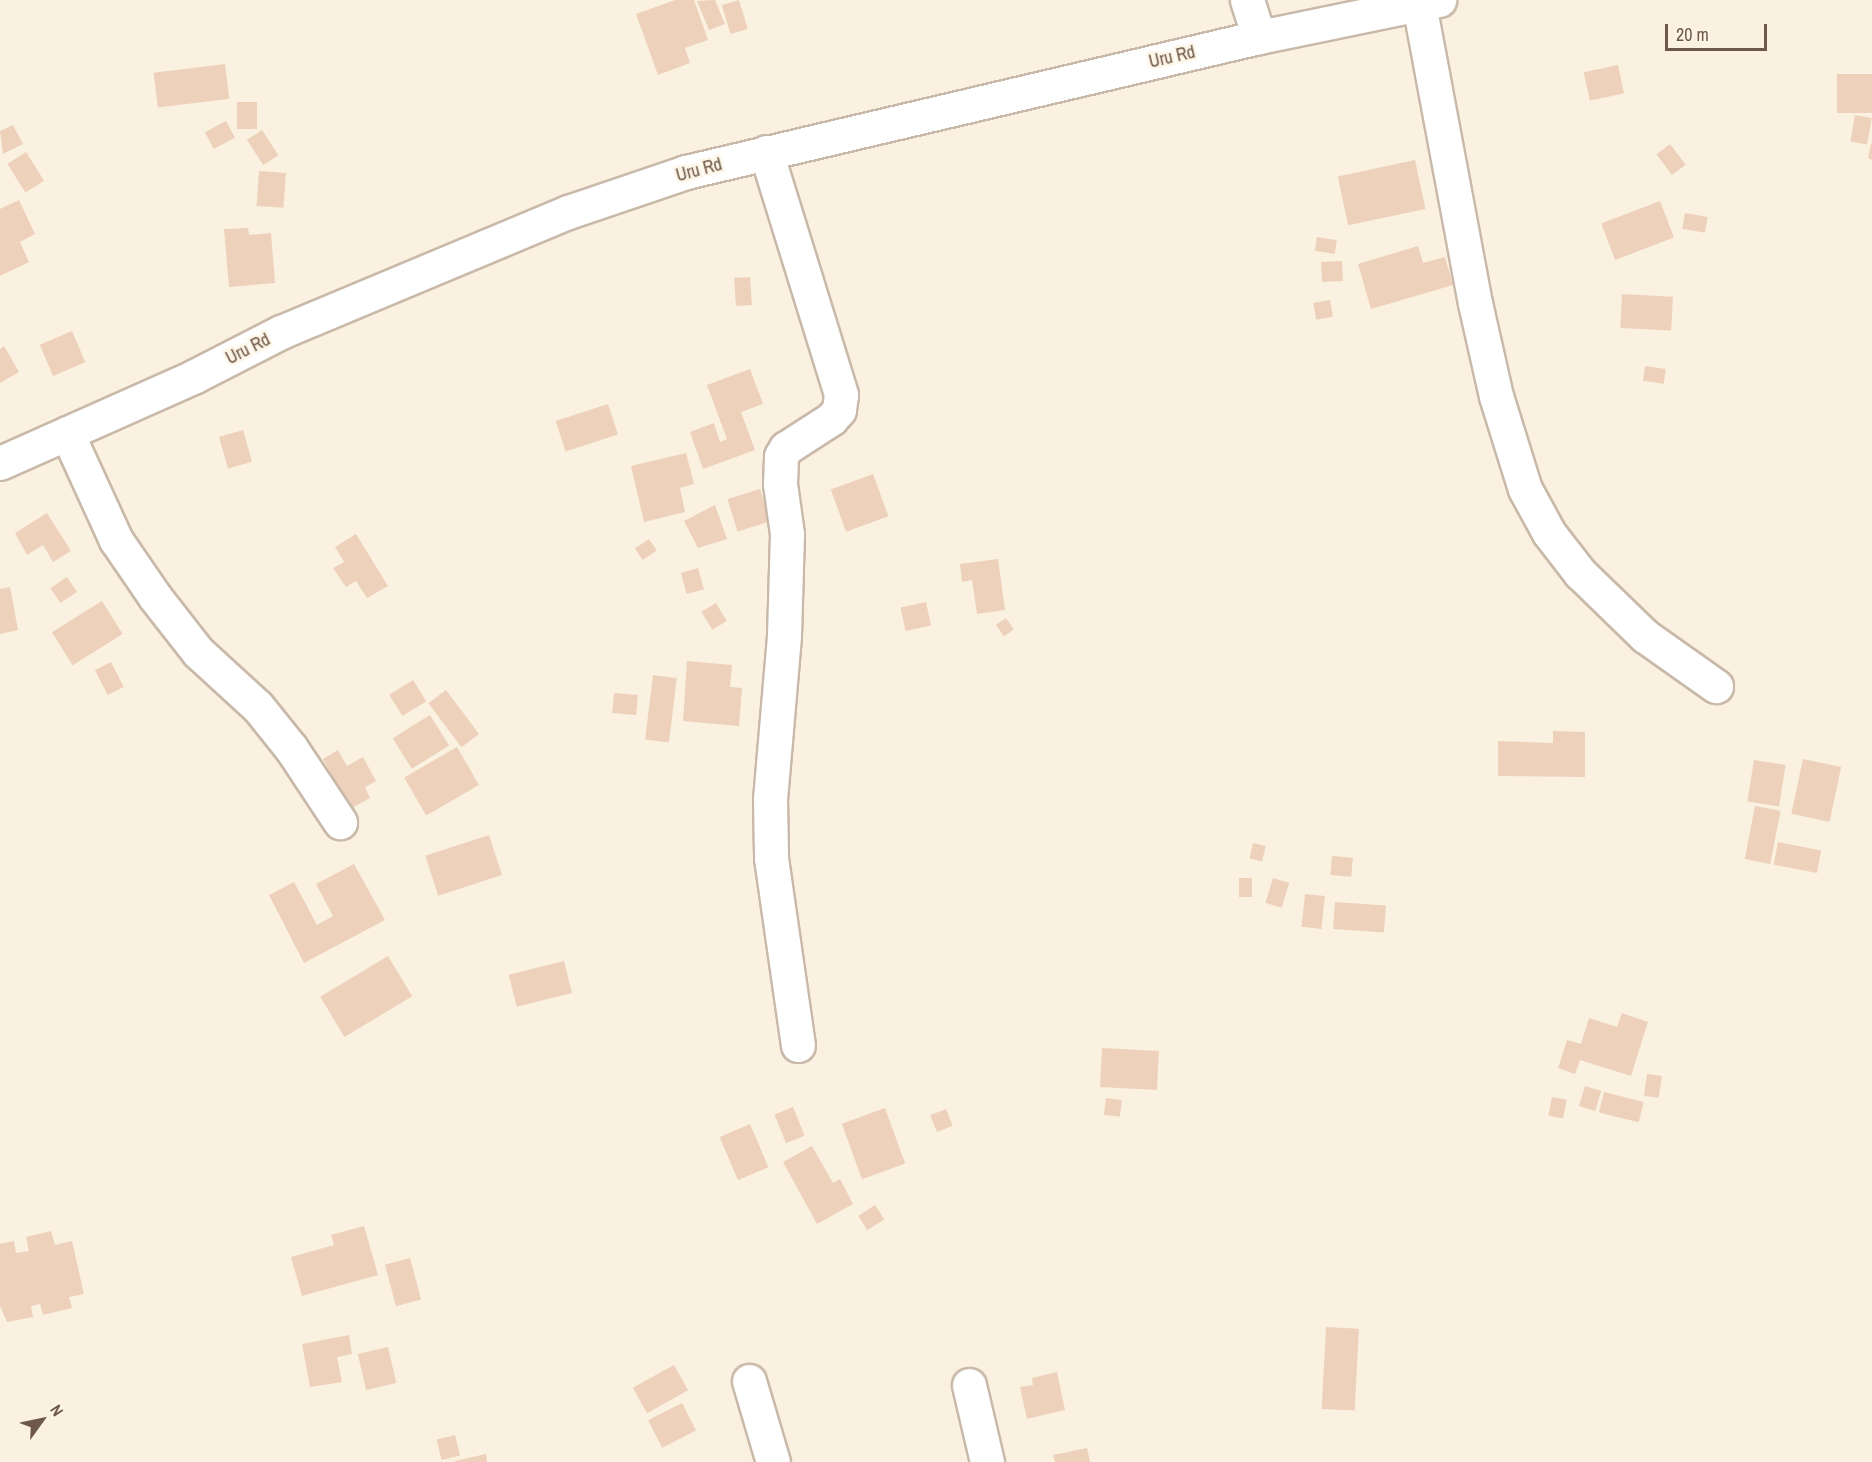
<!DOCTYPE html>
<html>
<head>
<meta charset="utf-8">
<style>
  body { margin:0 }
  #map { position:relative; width:1872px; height:1462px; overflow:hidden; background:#faf1e1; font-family:"Archivo Narrow",sans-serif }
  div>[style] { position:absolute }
  .building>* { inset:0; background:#edd1bb; transform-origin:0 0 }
  .roads { filter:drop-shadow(2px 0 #c9b9a9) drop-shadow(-2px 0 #c9b9a9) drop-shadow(0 2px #c9b9a9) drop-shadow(0 -2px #c9b9a9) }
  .street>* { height:33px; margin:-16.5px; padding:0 16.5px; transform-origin:16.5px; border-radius:16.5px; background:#fff }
  .secondary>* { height:33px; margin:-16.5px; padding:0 16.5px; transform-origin:16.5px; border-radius:16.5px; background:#fff }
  span { translate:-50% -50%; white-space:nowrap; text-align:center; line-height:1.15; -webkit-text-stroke:5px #fdf5e6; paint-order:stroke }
  .street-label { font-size:18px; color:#6e584a }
  .north { position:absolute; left:12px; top:1390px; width:60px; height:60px; -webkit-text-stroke:4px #fdf5e6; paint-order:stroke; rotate:57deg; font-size:16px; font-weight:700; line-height:24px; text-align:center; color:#6e584a }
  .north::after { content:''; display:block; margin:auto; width:21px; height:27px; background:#6e584a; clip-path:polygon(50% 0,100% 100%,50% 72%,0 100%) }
  .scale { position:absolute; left:1665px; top:24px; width:102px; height:27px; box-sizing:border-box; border:3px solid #6e584a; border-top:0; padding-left:8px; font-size:18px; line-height:21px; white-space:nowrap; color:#6e584a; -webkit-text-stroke:4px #fdf5e6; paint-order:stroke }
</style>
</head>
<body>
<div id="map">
  <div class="building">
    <i style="clip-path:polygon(675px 0,694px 0,708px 40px,685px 48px,690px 63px,658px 75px,636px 14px)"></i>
    <i style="clip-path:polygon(715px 0,725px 24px,709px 30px,697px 1px)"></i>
    <i style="left:739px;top:0;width:30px;height:18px;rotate:73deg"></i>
    <i style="left:225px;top:64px;width:35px;height:72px;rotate:83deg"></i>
    <i style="left:1618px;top:65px;width:29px;height:35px;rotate:78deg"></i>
    <i style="left:1837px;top:74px;width:35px;height:39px"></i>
    <i style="left:237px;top:102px;width:20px;height:27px"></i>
    <i style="left:1855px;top:115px;width:17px;height:27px;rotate:10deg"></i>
    <i style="left:226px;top:121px;width:19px;height:24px;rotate:62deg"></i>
    <i style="clip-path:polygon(13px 125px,23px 144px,3px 154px,0 131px)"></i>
    <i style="left:262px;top:130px;width:30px;height:18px;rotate:57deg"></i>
    <i style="clip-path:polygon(1871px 143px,1872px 144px,1872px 160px,1868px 158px)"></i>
    <i style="left:1670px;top:144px;width:26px;height:17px;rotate:53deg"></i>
    <i style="left:26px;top:152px;width:34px;height:22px;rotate:58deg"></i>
    <i style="left:1415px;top:160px;width:50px;height:79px;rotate:78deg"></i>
    <i style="left:259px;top:171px;width:27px;height:35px;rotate:4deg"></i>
    <i style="clip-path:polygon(19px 200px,35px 234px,20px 242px,29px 262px,0 276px,0 209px)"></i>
    <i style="left:1660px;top:201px;width:39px;height:63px;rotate:69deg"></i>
    <i style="left:1685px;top:213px;width:23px;height:16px;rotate:10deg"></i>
    <i style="clip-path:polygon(248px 228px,249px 235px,271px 233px,275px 283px,229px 287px,224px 229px)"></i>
    <i style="left:1317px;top:237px;width:20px;height:14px;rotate:9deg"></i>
    <i style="clip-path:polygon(1418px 246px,1423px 263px,1445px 257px,1453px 285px,1371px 309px,1358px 264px)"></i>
    <i style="left:1342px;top:261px;width:20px;height:21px;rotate:87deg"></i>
    <i style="left:750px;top:277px;width:28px;height:16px;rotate:86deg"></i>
    <i style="left:1622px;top:294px;width:51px;height:34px;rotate:3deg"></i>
    <i style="left:1330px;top:300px;width:17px;height:17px;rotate:80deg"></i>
    <i style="left:72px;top:331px;width:34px;height:35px;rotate:67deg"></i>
    <i style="clip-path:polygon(4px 346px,19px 372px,0 383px,0 349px)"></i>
    <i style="left:1645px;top:366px;width:21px;height:15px;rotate:8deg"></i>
    <i style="clip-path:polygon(750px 369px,763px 404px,741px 412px,755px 450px,703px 469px,690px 432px,714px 423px,720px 442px,727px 439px,707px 385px)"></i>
    <i style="left:608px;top:404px;width:32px;height:55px;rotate:72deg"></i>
    <i style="left:243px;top:430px;width:33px;height:25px;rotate:74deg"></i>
    <i style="clip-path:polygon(686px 453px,694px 484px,680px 488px,685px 512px,644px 522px,631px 466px)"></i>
    <i style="left:873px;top:474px;width:45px;height:45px;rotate:70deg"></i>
    <i style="left:760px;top:489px;width:34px;height:34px;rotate:73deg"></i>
    <i style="clip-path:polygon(715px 505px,727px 539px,698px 548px,684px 521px)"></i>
    <i style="clip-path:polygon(47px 513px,71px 551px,53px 562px,43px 545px,27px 555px,15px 533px)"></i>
    <i style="clip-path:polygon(356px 534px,388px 586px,367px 598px,356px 581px,346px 587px,333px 568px,344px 562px,335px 547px)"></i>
    <i style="left:649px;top:539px;width:14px;height:17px;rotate:56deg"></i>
    <i style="clip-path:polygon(998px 559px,1005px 610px,977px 614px,972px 580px,962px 582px,960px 564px)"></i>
    <i style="left:698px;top:568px;width:22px;height:18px;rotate:74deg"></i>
    <i style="left:67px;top:577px;width:18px;height:20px;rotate:56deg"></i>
    <i style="clip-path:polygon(10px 587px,18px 630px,0 634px,0 589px)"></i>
    <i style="left:102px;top:601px;width:39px;height:59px;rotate:58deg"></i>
    <i style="left:926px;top:602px;width:24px;height:26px;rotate:78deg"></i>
    <i style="left:716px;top:603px;width:21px;height:17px;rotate:59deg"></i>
    <i style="left:1006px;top:618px;width:14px;height:12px;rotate:56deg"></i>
    <i style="clip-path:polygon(687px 661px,732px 665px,730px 687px,742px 688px,739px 726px,683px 721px)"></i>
    <i style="left:111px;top:662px;width:28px;height:18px;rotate:63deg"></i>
    <i style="left:653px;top:675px;width:24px;height:65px;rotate:7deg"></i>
    <i style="left:413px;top:680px;width:25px;height:28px;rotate:58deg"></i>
    <i style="left:446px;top:690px;width:55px;height:22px;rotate:53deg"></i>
    <i style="left:614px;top:693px;width:24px;height:20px;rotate:5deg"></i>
    <i style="left:430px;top:715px;width:36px;height:44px;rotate:58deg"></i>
    <i style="clip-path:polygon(1553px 731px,1585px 732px,1585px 777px,1498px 776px,1498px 741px,1553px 743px)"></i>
    <i style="left:457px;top:747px;width:44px;height:61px;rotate:60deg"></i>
    <i style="clip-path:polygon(338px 750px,347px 766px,363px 757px,376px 781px,365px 787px,370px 798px,350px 809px,323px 759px)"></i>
    <i style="left:1803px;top:759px;width:39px;height:56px;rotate:12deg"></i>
    <i style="left:1754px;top:760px;width:32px;height:42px;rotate:9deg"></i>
    <i style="left:1755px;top:806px;width:26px;height:54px;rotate:11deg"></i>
    <i style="left:489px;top:835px;width:42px;height:67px;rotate:72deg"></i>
    <i style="left:1778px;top:842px;width:44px;height:23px;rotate:11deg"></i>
    <i style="left:1253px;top:843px;width:13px;height:16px;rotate:13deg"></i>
    <i style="left:1332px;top:856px;width:21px;height:19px;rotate:5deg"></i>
    <i style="clip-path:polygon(354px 864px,385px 920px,304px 963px,269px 895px,294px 882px,317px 925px,333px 916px,316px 884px)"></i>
    <i style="left:1239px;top:878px;width:13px;height:19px"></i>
    <i style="left:1273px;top:878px;width:17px;height:26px;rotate:17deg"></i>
    <i style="left:1305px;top:894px;width:20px;height:33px;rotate:6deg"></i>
    <i style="left:1335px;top:902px;width:51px;height:27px;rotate:4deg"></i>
    <i style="left:388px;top:956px;width:47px;height:79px;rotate:59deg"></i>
    <i style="left:564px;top:961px;width:33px;height:57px;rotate:76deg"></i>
    <i style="clip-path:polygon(1622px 1013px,1648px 1022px,1631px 1076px,1580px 1060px,1575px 1074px,1558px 1068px,1567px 1040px,1581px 1044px,1589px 1018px,1617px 1027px)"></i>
    <i style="left:1102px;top:1048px;width:57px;height:39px;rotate:3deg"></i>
    <i style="left:1647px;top:1074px;width:15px;height:22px;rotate:8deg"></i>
    <i style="left:1585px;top:1086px;width:17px;height:21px;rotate:17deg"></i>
    <i style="left:1604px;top:1092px;width:41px;height:21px;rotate:14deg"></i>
    <i style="left:1552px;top:1097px;width:15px;height:19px;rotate:11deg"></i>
    <i style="left:1106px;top:1098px;width:16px;height:17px;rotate:7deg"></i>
    <i style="left:793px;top:1107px;width:31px;height:20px;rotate:68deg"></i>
    <i style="left:885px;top:1108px;width:59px;height:46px;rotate:70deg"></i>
    <i style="left:946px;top:1109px;width:18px;height:17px;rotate:68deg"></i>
    <i style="left:750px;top:1124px;width:47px;height:33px;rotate:67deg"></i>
    <i style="clip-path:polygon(812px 1146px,833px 1183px,840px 1179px,853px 1204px,817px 1224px,783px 1162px)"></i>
    <i style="left:875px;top:1205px;width:17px;height:20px;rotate:57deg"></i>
    <i style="clip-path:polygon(364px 1226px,378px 1275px,302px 1296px,291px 1257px,334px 1245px,331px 1235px)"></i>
    <i style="clip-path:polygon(51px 1231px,55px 1245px,72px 1241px,84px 1294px,69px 1297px,72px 1308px,43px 1315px,40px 1304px,31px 1306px,33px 1317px,7px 1322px,0 1306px,0 1244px,14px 1241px,16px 1253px,29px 1251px,26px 1237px)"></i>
    <i style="left:410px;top:1258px;width:43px;height:26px;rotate:75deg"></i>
    <i style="left:1326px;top:1327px;width:33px;height:82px;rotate:3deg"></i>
    <i style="clip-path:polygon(349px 1335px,352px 1354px,337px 1357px,342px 1382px,310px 1387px,302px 1344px)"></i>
    <i style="left:388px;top:1347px;width:37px;height:31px;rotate:77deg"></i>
    <i style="left:674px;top:1365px;width:29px;height:47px;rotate:61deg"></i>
    <i style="clip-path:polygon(1057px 1372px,1065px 1410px,1027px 1419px,1020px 1387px,1033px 1385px,1032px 1378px)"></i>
    <i style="left:682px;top:1403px;width:31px;height:38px;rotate:63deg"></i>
    <i style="left:455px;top:1435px;width:21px;height:19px;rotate:76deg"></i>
    <i style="clip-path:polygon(1087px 1448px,1090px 1462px,1055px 1462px,1053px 1455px)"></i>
    <i style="clip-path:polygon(486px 1454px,487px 1462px,455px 1462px,455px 1461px)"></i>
  </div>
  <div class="roads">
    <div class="street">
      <i style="left:1247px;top:0;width:39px;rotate:72deg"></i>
      <i style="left:1419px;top:4px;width:304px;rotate:79.4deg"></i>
      <i style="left:1475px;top:303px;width:95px;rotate:77.3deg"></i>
      <i style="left:1496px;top:396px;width:97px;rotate:72.7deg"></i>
      <i style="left:1525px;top:489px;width:50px;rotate:61.4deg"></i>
      <i style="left:1549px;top:533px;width:51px;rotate:52.2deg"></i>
      <i style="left:1580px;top:573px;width:91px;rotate:44.1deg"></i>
      <i style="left:1645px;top:636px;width:87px;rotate:35.2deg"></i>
      <i style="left:766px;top:152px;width:254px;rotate:72.8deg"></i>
      <i style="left:841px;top:395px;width:15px;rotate:98deg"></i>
      <i style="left:839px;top:410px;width:12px;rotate:132deg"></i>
      <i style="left:831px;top:419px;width:54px;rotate:147.2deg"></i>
      <i style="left:786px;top:448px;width:9px;rotate:122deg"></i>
      <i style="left:781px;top:456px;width:28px;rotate:92deg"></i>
      <i style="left:780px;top:484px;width:50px;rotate:82deg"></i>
      <i style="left:787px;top:534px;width:102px;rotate:91.7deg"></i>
      <i style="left:784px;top:636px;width:163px;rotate:94.9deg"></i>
      <i style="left:770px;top:798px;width:60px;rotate:89deg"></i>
      <i style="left:771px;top:858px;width:189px;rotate:81.8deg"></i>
      <i style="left:67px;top:433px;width:118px;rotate:65.4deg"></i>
      <i style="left:116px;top:540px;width:69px;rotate:55.6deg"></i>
      <i style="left:155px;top:597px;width:70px;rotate:52deg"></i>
      <i style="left:198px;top:652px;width:81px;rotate:42.5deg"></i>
      <i style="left:258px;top:707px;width:53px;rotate:51.2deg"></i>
      <i style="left:291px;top:748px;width:89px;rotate:56.5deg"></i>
      <i style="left:749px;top:1381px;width:84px;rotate:73.5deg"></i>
      <i style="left:969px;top:1385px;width:79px;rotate:76.8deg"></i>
    </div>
    <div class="secondary">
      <i style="left:0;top:463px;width:214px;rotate:-24deg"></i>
      <i style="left:195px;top:376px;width:97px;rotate:-27.1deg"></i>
      <i style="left:281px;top:332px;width:311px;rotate:-22.7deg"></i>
      <i style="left:568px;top:212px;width:125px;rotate:-18.7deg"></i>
      <i style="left:686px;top:172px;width:589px;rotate:-13.26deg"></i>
      <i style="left:1259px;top:37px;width:184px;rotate:-11.6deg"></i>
    </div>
  </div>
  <div class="street-label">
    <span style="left:1172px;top:57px;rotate:-13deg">Uru Rd</span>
    <span style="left:699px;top:170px;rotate:-15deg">Uru Rd</span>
    <span style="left:248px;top:349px;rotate:-27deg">Uru Rd</span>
  </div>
  <div class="north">N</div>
  <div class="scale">20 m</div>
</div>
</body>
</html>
